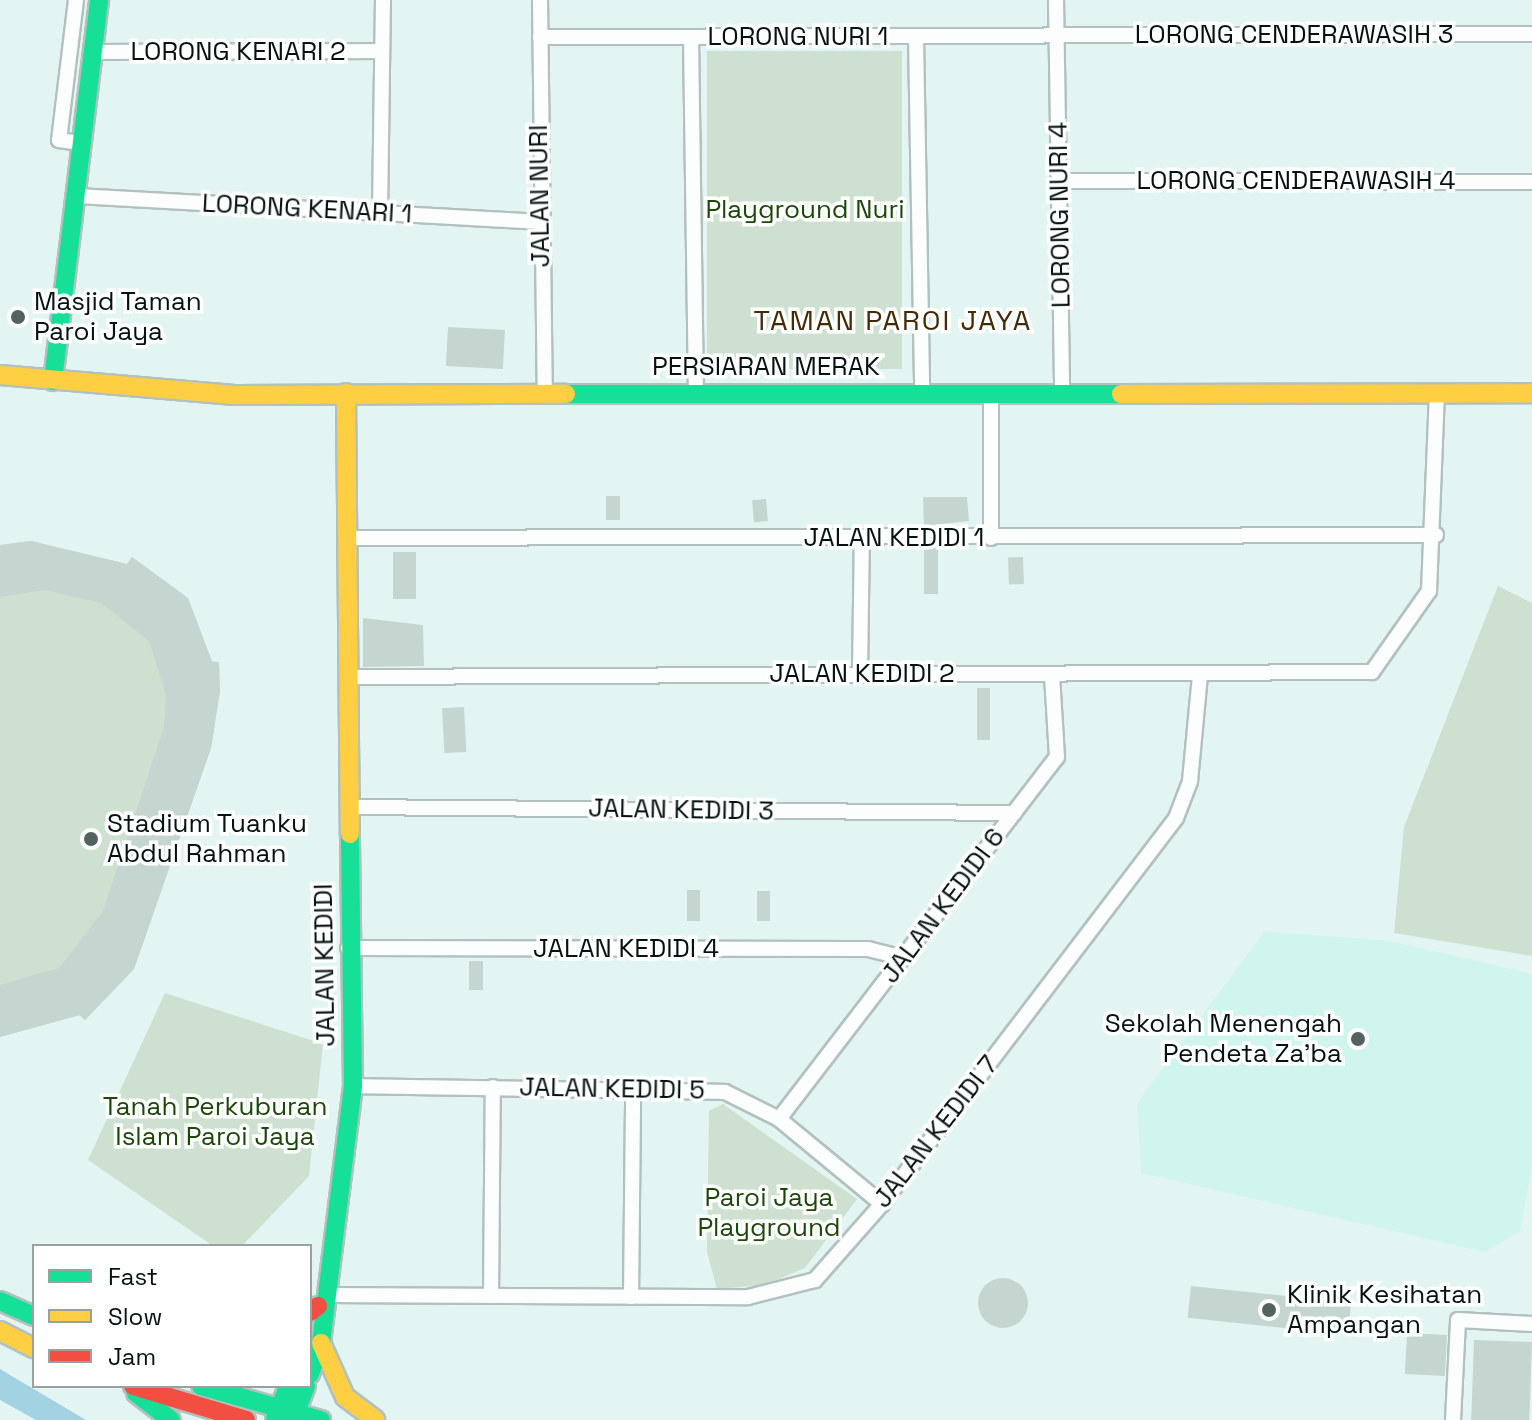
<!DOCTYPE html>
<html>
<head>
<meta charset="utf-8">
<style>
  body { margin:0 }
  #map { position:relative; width:1532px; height:1420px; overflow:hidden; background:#e3f5f2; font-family:"Space Grotesk",sans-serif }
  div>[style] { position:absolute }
  .built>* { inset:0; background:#cff5ee }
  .green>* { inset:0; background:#cee1d1; transform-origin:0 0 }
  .water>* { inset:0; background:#a3d2e3 }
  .building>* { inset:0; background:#c4d6cf; transform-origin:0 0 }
  .round { border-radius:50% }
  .roads { filter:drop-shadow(2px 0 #b2c1bf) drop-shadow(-2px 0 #b2c1bf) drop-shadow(0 2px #b2c1bf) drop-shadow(0 -2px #b2c1bf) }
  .street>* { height:14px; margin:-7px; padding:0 7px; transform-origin:7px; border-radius:7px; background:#fbfefd }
  .fast>* { height:18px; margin:-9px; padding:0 9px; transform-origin:9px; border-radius:9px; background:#16e098 }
  .slow>* { height:18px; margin:-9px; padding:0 9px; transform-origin:9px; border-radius:9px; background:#ffcf43 }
  .jam>* { height:18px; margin:-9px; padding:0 9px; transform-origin:9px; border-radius:9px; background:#f24e42 }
  .dots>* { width:22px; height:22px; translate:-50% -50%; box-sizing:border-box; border:4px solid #fff; border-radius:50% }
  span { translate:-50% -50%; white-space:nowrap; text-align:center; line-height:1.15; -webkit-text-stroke:7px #fff; paint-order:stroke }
  .street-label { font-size:26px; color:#041310 }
  .park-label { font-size:26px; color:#1c470a }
  .poi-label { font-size:26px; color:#041310 }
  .left { translate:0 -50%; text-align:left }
  .right { translate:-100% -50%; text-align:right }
  .neighbourhood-label { font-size:28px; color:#432b07; letter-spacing:2px }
  .legend { position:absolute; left:32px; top:1244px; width:280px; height:144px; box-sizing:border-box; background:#fff; border:2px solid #9ba19f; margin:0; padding:10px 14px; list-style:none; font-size:24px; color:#041310 }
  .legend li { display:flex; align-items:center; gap:16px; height:40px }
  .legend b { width:40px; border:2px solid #9ba19f }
</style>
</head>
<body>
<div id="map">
  <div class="built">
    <i style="clip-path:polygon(1265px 931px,1390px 941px,1532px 974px,1532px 1166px,1520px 1231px,1485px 1252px,1141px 1173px,1137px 1103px)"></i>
  </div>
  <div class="green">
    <i style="left:707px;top:51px;width:195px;height:318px"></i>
    <i style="clip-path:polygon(31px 541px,127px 564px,132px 557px,188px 598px,212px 661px,219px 662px,220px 691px,211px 748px,134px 969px,85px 1020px,79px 1015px,0 1037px,0 545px)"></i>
    <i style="clip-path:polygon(1498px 586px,1532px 603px,1532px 956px,1394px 933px,1404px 827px)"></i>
    <i style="clip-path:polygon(165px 993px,323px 1044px,309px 1176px,242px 1246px,213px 1246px,88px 1160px)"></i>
    <i style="clip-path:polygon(723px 1104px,857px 1199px,805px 1268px,764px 1285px,717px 1289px,707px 1252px,709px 1111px)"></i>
  </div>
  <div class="water">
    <i style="clip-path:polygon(0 1369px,5px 1372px,86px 1420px,36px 1420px,0 1400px)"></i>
  </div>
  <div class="building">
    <i style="left:448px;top:327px;width:57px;height:39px;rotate:3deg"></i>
    <i style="left:606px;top:496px;width:14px;height:24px"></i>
    <i style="clip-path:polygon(923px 497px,967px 497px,969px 521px,924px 526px)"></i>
    <i style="left:766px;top:499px;width:22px;height:14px;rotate:85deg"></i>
    <i style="clip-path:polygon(31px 541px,127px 564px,132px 557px,188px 598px,212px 662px,219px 662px,220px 691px,211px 748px,134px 969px,85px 1020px,80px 1015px,0 1037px,0 985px,59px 968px,103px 911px,164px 727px,166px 695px,149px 641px,101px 603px,45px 590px,0 597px,0 545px)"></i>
    <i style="left:924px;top:546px;width:14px;height:48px"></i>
    <i style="left:416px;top:552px;width:47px;height:23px;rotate:90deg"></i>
    <i style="left:1023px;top:557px;width:27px;height:15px;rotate:88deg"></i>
    <i style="clip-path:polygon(363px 618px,423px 625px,424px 666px,363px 667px)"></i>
    <i style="left:977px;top:688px;width:13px;height:52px"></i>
    <i style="left:464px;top:707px;width:45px;height:22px;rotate:87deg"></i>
    <i style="left:687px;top:890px;width:13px;height:31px"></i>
    <i style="left:757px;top:891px;width:13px;height:30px"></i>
    <i style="left:469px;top:961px;width:14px;height:29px"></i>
    <i class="round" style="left:978px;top:1278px;width:50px;height:50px"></i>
    <i style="left:1191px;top:1286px;width:161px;height:32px;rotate:6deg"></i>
    <i style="left:1407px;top:1333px;width:40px;height:41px;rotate:3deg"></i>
    <i style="left:1474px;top:1340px;width:58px;height:80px;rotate:2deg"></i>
  </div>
  <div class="roads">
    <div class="street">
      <i style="left:76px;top:0;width:141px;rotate:96.9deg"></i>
      <i style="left:59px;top:140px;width:22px;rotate:8deg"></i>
      <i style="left:540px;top:0;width:393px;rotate:89.3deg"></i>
      <i style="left:1056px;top:0;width:393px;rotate:89.1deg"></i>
      <i style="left:540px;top:37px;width:992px;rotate:-0.17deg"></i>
      <i style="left:691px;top:37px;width:356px;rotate:89.2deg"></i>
      <i style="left:916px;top:37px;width:356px;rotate:89deg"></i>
      <i style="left:94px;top:52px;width:288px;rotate:-0.2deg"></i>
      <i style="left:1060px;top:181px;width:472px;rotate:0.1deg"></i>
      <i style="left:75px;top:196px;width:465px;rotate:3.2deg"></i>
      <i style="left:380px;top:213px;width:213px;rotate:-89.2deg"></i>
      <i style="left:991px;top:393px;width:145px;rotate:90deg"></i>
      <i style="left:351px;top:538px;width:1085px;rotate:-0.16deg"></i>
      <i style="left:860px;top:673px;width:135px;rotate:-89.2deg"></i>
      <i style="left:352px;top:677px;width:1020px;rotate:-0.28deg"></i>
      <i style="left:1372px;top:672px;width:99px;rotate:-54.9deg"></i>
      <i style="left:1429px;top:591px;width:198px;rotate:-87.7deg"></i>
      <i style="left:349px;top:807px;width:665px;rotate:0.52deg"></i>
      <i style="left:348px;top:948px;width:520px;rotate:0.11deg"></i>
      <i style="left:868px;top:949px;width:36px;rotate:14deg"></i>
      <i style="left:353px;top:1086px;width:372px;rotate:0.9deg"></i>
      <i style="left:725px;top:1092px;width:60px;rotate:26.6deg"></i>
      <i style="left:779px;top:1119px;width:134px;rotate:39.5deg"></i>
      <i style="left:779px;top:1119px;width:456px;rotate:-52.5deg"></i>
      <i style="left:1057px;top:757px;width:81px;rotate:-93.5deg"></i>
      <i style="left:326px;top:1295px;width:422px;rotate:0.3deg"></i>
      <i style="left:748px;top:1297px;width:69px;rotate:-14.2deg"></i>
      <i style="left:815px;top:1280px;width:101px;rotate:-48.6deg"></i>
      <i style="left:882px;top:1204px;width:485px;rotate:-52.7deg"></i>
      <i style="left:1176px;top:818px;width:40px;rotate:-69deg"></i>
      <i style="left:1190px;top:781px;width:105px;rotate:-84.6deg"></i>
      <i style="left:491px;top:1296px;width:209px;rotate:-89.5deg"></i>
      <i style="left:631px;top:1297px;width:208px;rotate:-89.4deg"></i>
      <i style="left:1453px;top:1420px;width:100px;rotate:-87.1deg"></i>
      <i style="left:1458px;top:1320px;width:74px;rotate:3.1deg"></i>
    </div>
    <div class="fast">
      <i style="left:53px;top:381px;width:384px;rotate:-83.1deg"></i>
      <i style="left:566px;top:394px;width:555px"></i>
      <i style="left:0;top:1301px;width:37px;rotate:24deg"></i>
      <i style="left:310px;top:1374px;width:33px;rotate:-70deg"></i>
      <i style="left:321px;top:1343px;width:259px;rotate:-82.9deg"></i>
      <i style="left:353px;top:1086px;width:252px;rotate:-90.7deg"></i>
      <i style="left:201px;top:1386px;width:125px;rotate:15.8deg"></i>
      <i style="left:136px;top:1393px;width:44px;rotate:37.6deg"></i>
      <i style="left:275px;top:1419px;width:35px;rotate:-68deg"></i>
      <i style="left:293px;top:1420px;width:36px;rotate:-69deg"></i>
    </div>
    <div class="slow">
      <i style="left:0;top:375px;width:235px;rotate:4.9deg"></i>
      <i style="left:234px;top:395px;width:332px;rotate:-0.2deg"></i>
      <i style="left:346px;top:393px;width:441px;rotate:89.5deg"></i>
      <i style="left:1121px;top:394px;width:411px;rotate:-0.1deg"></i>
      <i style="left:0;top:1331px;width:38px;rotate:27deg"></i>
      <i style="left:321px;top:1343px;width:59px;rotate:66deg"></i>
      <i style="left:345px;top:1397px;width:38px;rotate:37deg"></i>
    </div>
    <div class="jam">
      <i style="left:310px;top:1312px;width:10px;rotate:-37deg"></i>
      <i style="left:133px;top:1386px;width:118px;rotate:16.7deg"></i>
    </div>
  </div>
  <div class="dots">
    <i style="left:18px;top:317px;background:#52625f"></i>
    <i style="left:91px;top:839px;background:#52625f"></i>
    <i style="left:1358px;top:1039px;background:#52625f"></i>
    <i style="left:1269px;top:1310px;background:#52625f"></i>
  </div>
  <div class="street-label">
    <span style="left:1294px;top:35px">LORONG CENDERAWASIH 3</span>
    <span style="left:798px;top:37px">LORONG NURI 1</span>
    <span style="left:238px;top:52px">LORONG KENARI 2</span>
    <span style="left:1296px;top:181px">LORONG CENDERAWASIH 4</span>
    <span style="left:540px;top:196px;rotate:-91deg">JALAN NURI</span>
    <span style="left:307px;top:209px;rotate:3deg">LORONG KENARI 1</span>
    <span style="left:1060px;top:215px;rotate:-91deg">LORONG NURI 4</span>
    <span style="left:766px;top:367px">PERSIARAN MERAK</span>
    <span style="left:894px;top:538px">JALAN KEDIDI 1</span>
    <span style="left:862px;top:674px">JALAN KEDIDI 2</span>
    <span style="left:681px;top:810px;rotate:1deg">JALAN KEDIDI 3</span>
    <span style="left:943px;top:906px;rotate:-53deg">JALAN KEDIDI 6</span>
    <span style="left:626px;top:949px">JALAN KEDIDI 4</span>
    <span style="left:325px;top:965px;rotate:-91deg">JALAN KEDIDI</span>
    <span style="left:612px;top:1089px;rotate:1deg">JALAN KEDIDI 5</span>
    <span style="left:936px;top:1132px;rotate:-52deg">JALAN KEDIDI 7</span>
  </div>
  <div class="park-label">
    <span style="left:805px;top:210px">Playground Nuri</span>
    <span style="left:215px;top:1122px">Tanah Perkuburan<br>Islam Paroi Jaya</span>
    <span style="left:769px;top:1213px">Paroi Jaya<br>Playground</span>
  </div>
  <div class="poi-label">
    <span class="left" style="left:34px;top:317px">Masjid Taman<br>Paroi Jaya</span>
    <span class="left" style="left:107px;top:839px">Stadium Tuanku<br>Abdul Rahman</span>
    <span class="right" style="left:1342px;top:1039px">Sekolah Menengah<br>Pendeta Za'ba</span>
    <span class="left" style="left:1287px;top:1310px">Klinik Kesihatan<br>Ampangan</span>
  </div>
  <div class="neighbourhood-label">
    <span style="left:893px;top:320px">TAMAN PAROI JAYA</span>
  </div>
  <ul class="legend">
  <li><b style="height:10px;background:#16e098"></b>Fast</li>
  <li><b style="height:10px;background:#ffcf43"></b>Slow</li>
  <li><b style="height:10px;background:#f24e42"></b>Jam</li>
  </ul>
</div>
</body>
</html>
